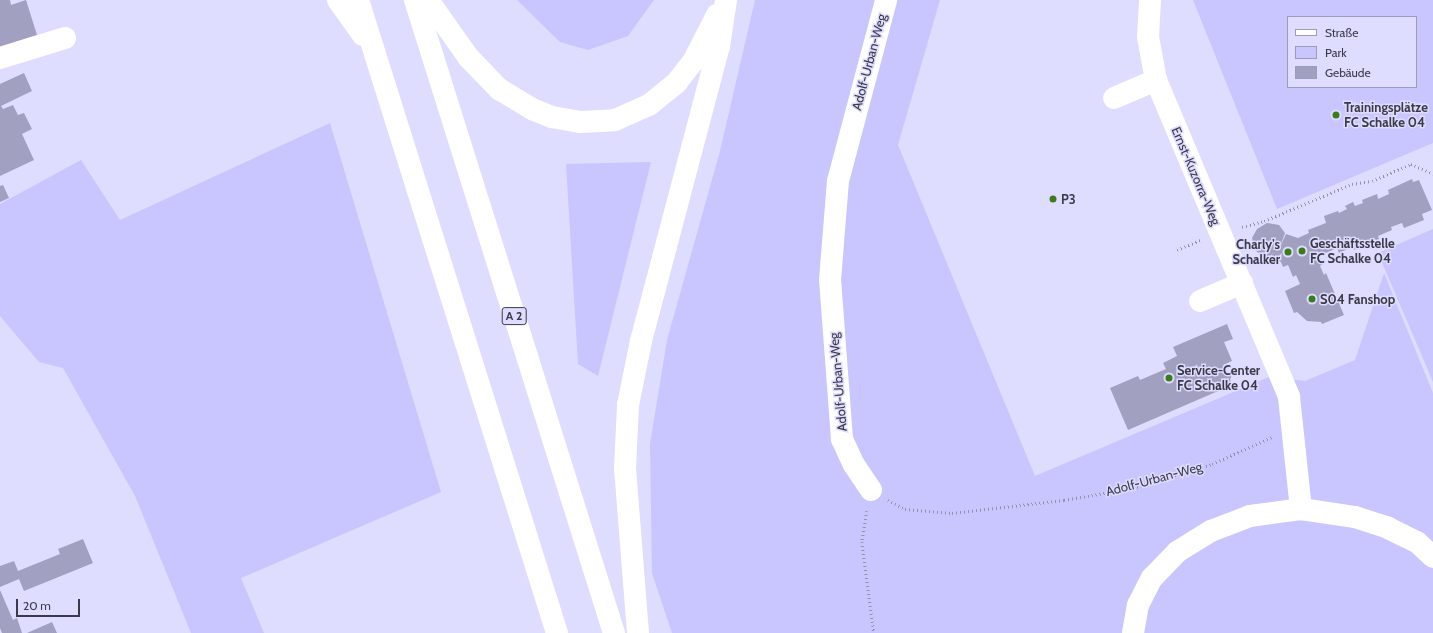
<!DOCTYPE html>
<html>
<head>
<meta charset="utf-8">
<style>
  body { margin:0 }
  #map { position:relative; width:1433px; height:633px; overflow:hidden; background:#dedcff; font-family:Cabin,sans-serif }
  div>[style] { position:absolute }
  .green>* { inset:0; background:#c9c5ff }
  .building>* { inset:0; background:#a1a0c0 }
  .path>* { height:2.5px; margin-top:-1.25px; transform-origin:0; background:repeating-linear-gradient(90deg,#9392ab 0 1px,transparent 0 4px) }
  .minor>* { height:22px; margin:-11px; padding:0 11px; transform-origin:11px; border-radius:11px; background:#fff }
  .highway>* { height:22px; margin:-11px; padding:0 11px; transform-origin:11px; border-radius:11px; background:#fff }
  .dots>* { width:11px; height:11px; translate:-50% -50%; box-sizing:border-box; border:2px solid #dedcff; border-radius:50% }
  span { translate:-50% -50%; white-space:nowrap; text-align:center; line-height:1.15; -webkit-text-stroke:3px #dedcff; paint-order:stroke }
  .shield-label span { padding:1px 3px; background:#dedcff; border:1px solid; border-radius:3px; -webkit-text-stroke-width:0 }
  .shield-label { font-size:12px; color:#3b3a48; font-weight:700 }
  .street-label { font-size:13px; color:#3b3a48 }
  .poi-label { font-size:13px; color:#3b3a48; font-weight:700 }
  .left { translate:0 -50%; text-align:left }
  .right { translate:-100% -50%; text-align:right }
  .legend { position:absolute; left:1287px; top:16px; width:130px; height:72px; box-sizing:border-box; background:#dedcff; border:1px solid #9d9bb6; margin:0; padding:5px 7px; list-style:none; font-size:12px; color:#3b3a48 }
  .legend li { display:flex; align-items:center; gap:8px; height:20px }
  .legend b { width:20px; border:1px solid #9d9bb6 }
  .scale { position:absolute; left:16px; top:599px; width:64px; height:18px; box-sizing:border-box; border:2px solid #3b3a48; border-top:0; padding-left:5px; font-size:12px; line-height:14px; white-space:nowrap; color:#3b3a48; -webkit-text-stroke:3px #dedcff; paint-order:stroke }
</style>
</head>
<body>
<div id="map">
  <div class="green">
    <i style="clip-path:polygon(517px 0,654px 0,628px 36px,588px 50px,560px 42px)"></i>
    <i style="clip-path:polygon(755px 0,940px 0,898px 145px,1035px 476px,1269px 377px,1305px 381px,1355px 360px,1384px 273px,1433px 393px,1433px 633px,672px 633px,652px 573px,650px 444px,667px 340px,720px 151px)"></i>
    <i style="clip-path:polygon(evenodd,1193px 0,1433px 0,1433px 143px,1277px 209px,1193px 0,1288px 17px,1416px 17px,1416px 87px,1288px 87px,1288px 17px)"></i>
    <i style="clip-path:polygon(330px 123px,441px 492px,241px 578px,264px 633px,191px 633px,135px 496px,63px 368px,39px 362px,0 316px,0 204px,81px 160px,120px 220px)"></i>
    <i style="clip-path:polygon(651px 162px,598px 376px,578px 364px,566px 164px)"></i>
    <i style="clip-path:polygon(1433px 229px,1433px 382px,1378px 253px)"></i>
  </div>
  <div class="building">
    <i style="clip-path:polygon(0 0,10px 0,11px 5px,26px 0,37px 35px,0 47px)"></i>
    <i style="clip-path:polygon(24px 73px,32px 91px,1px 106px,3px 109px,13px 105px,18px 115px,24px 113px,32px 129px,22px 134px,34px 160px,0 176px,0 84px)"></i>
    <i style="clip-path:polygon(1412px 179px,1413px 182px,1419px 180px,1432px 210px,1422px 214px,1424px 220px,1404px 228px,1402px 223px,1391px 227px,1392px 230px,1378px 236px,1379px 239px,1354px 250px,1352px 247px,1339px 253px,1337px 248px,1319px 256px,1323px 264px,1320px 266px,1324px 275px,1326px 273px,1344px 315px,1322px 324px,1321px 322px,1307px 321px,1297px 312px,1294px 313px,1285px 291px,1300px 284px,1296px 275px,1293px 277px,1288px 265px,1283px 267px,1281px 262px,1271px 258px,1273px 252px,1270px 258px,1268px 257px,1261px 255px,1255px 250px,1252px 238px,1257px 229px,1267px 223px,1279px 225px,1285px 233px,1281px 244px,1276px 243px,1281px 245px,1286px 234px,1298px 238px,1309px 233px,1308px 230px,1326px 223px,1324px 216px,1338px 211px,1339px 213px,1347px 209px,1345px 206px,1353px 202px,1355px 206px,1363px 203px,1362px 200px,1377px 194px,1378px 199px,1389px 194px,1388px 190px)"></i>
    <i style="clip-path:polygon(3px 185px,9px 198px,0 202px,0 186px)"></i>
    <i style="clip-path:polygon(1227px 324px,1233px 339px,1224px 342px,1232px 361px,1223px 365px,1226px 371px,1232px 374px,1230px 380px,1232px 385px,1128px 430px,1110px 388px,1138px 376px,1140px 380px,1166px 369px,1163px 363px,1177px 356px,1173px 347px)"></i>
    <i style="clip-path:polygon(83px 539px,93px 563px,24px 591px,19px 579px,0 587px,0 566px,14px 561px,18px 571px,60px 554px,58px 549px)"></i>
    <i style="clip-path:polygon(0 590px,13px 620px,17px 618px,22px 633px,2px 633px,0 628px)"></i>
    <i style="clip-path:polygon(52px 622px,57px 633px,27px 633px)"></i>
  </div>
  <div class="path">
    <i style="left:1242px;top:227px;width:23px;rotate:-15deg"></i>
    <i style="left:1264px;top:221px;width:95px;rotate:-22.8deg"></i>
    <i style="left:1352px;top:184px;width:20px;rotate:-9deg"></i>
    <i style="left:1372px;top:181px;width:43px;rotate:-23.6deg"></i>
    <i style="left:1411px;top:164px;width:24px;rotate:24deg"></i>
    <i style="left:1177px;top:250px;width:26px;rotate:-23deg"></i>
    <i style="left:888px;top:500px;width:19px;rotate:28deg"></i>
    <i style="left:905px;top:509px;width:47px;rotate:4.9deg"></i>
    <i style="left:952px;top:513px;width:113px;rotate:-6.6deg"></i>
    <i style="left:1064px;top:500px;width:70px;rotate:-9.9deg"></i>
    <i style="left:1133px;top:488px;width:83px;rotate:-16.9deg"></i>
    <i style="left:1212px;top:464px;width:66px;rotate:-24.2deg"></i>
    <i style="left:867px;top:511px;width:31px;rotate:99deg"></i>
    <i style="left:862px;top:542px;width:92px;rotate:82.5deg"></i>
  </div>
  <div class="minor">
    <i style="left:1150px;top:0;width:37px;rotate:93deg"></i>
    <i style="left:1148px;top:37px;width:44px;rotate:79.5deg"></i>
    <i style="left:1156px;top:80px;width:344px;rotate:67.2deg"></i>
    <i style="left:1289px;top:397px;width:113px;rotate:83.9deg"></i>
    <i style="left:0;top:58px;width:68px;rotate:-17.1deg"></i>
    <i style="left:1114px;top:98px;width:46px;rotate:-23.2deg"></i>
    <i style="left:1200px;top:301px;width:46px;rotate:-23.2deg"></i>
    <i style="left:871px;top:490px;width:30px;rotate:-124deg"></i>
    <i style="left:854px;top:465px;width:29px;rotate:-115deg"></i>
    <i style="left:842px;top:439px;width:159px;rotate:-94.3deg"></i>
    <i style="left:830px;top:280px;width:99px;rotate:-85.4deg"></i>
    <i style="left:838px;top:181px;width:187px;rotate:-75.1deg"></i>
    <i style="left:1133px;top:633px;width:28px;rotate:-80deg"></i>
    <i style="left:1138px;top:605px;width:30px;rotate:-63deg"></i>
    <i style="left:1152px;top:578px;width:36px;rotate:-46deg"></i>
    <i style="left:1177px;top:552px;width:40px;rotate:-32deg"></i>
    <i style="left:1211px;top:531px;width:42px;rotate:-21deg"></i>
    <i style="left:1250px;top:516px;width:51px;rotate:-7.8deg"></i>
    <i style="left:1301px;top:509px;width:55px;rotate:8.4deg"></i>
    <i style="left:1355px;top:517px;width:35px;rotate:18deg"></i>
    <i style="left:1388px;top:528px;width:32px;rotate:26deg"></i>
    <i style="left:1417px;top:542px;width:22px;rotate:43deg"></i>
  </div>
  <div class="highway">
    <i style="left:338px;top:0;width:43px;rotate:54.5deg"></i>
    <i style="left:358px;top:0;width:664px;rotate:72.55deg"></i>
    <i style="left:415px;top:0;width:664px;rotate:72.55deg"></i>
    <i style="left:428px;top:0;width:70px;rotate:54.9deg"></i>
    <i style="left:468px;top:57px;width:45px;rotate:45.9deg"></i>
    <i style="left:499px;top:89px;width:39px;rotate:31deg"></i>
    <i style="left:532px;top:109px;width:22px;rotate:22deg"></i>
    <i style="left:552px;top:117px;width:28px;rotate:10deg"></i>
    <i style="left:580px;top:122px;width:35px;rotate:-3deg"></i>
    <i style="left:615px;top:120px;width:37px;rotate:-24deg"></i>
    <i style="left:649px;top:105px;width:36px;rotate:-39deg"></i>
    <i style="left:677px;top:82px;width:28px;rotate:-52deg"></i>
    <i style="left:694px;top:60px;width:51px;rotate:-62.9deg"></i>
    <i style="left:638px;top:633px;width:165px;rotate:-94.5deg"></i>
    <i style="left:625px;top:469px;width:64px;rotate:-87.3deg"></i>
    <i style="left:628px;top:405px;width:65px;rotate:-78.5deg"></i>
    <i style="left:641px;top:341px;width:305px;rotate:-75.2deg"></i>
    <i style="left:719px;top:46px;width:47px;rotate:-81.3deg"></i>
  </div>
  <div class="dots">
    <i style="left:1336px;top:115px;background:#3b7b1a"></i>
    <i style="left:1053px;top:199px;background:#3b7b1a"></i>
    <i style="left:1302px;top:251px;background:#3b7b1a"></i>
    <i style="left:1288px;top:252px;background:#3b7b1a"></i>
    <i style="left:1312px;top:299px;background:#3b7b1a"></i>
    <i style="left:1169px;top:378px;background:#3b7b1a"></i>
  </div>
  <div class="shield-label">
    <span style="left:514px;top:316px">A 2</span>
  </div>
  <div class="street-label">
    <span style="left:869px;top:62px;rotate:-75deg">Adolf-Urban-Weg</span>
    <span style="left:1196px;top:176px;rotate:67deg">Ernst-Kuzorra-Weg</span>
    <span style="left:838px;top:382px;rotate:-95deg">Adolf-Urban-Weg</span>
    <span style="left:1154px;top:479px;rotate:-15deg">Adolf-Urban-Weg</span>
  </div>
  <div class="poi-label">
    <span class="left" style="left:1344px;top:115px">Trainingsplätze<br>FC Schalke 04</span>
    <span class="left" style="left:1061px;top:199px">P3</span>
    <span class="left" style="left:1310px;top:251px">Geschäftsstelle<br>FC Schalke 04</span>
    <span class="right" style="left:1280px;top:252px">Charly's<br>Schalker</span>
    <span class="left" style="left:1320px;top:299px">S04 Fanshop</span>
    <span class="left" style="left:1177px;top:378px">Service-Center<br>FC Schalke 04</span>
  </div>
  <ul class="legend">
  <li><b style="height:5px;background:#fff"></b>Straße</li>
  <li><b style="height:11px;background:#c9c5ff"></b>Park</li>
  <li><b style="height:11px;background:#a1a0c0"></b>Gebäude</li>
  </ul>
  <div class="scale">20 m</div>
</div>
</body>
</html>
